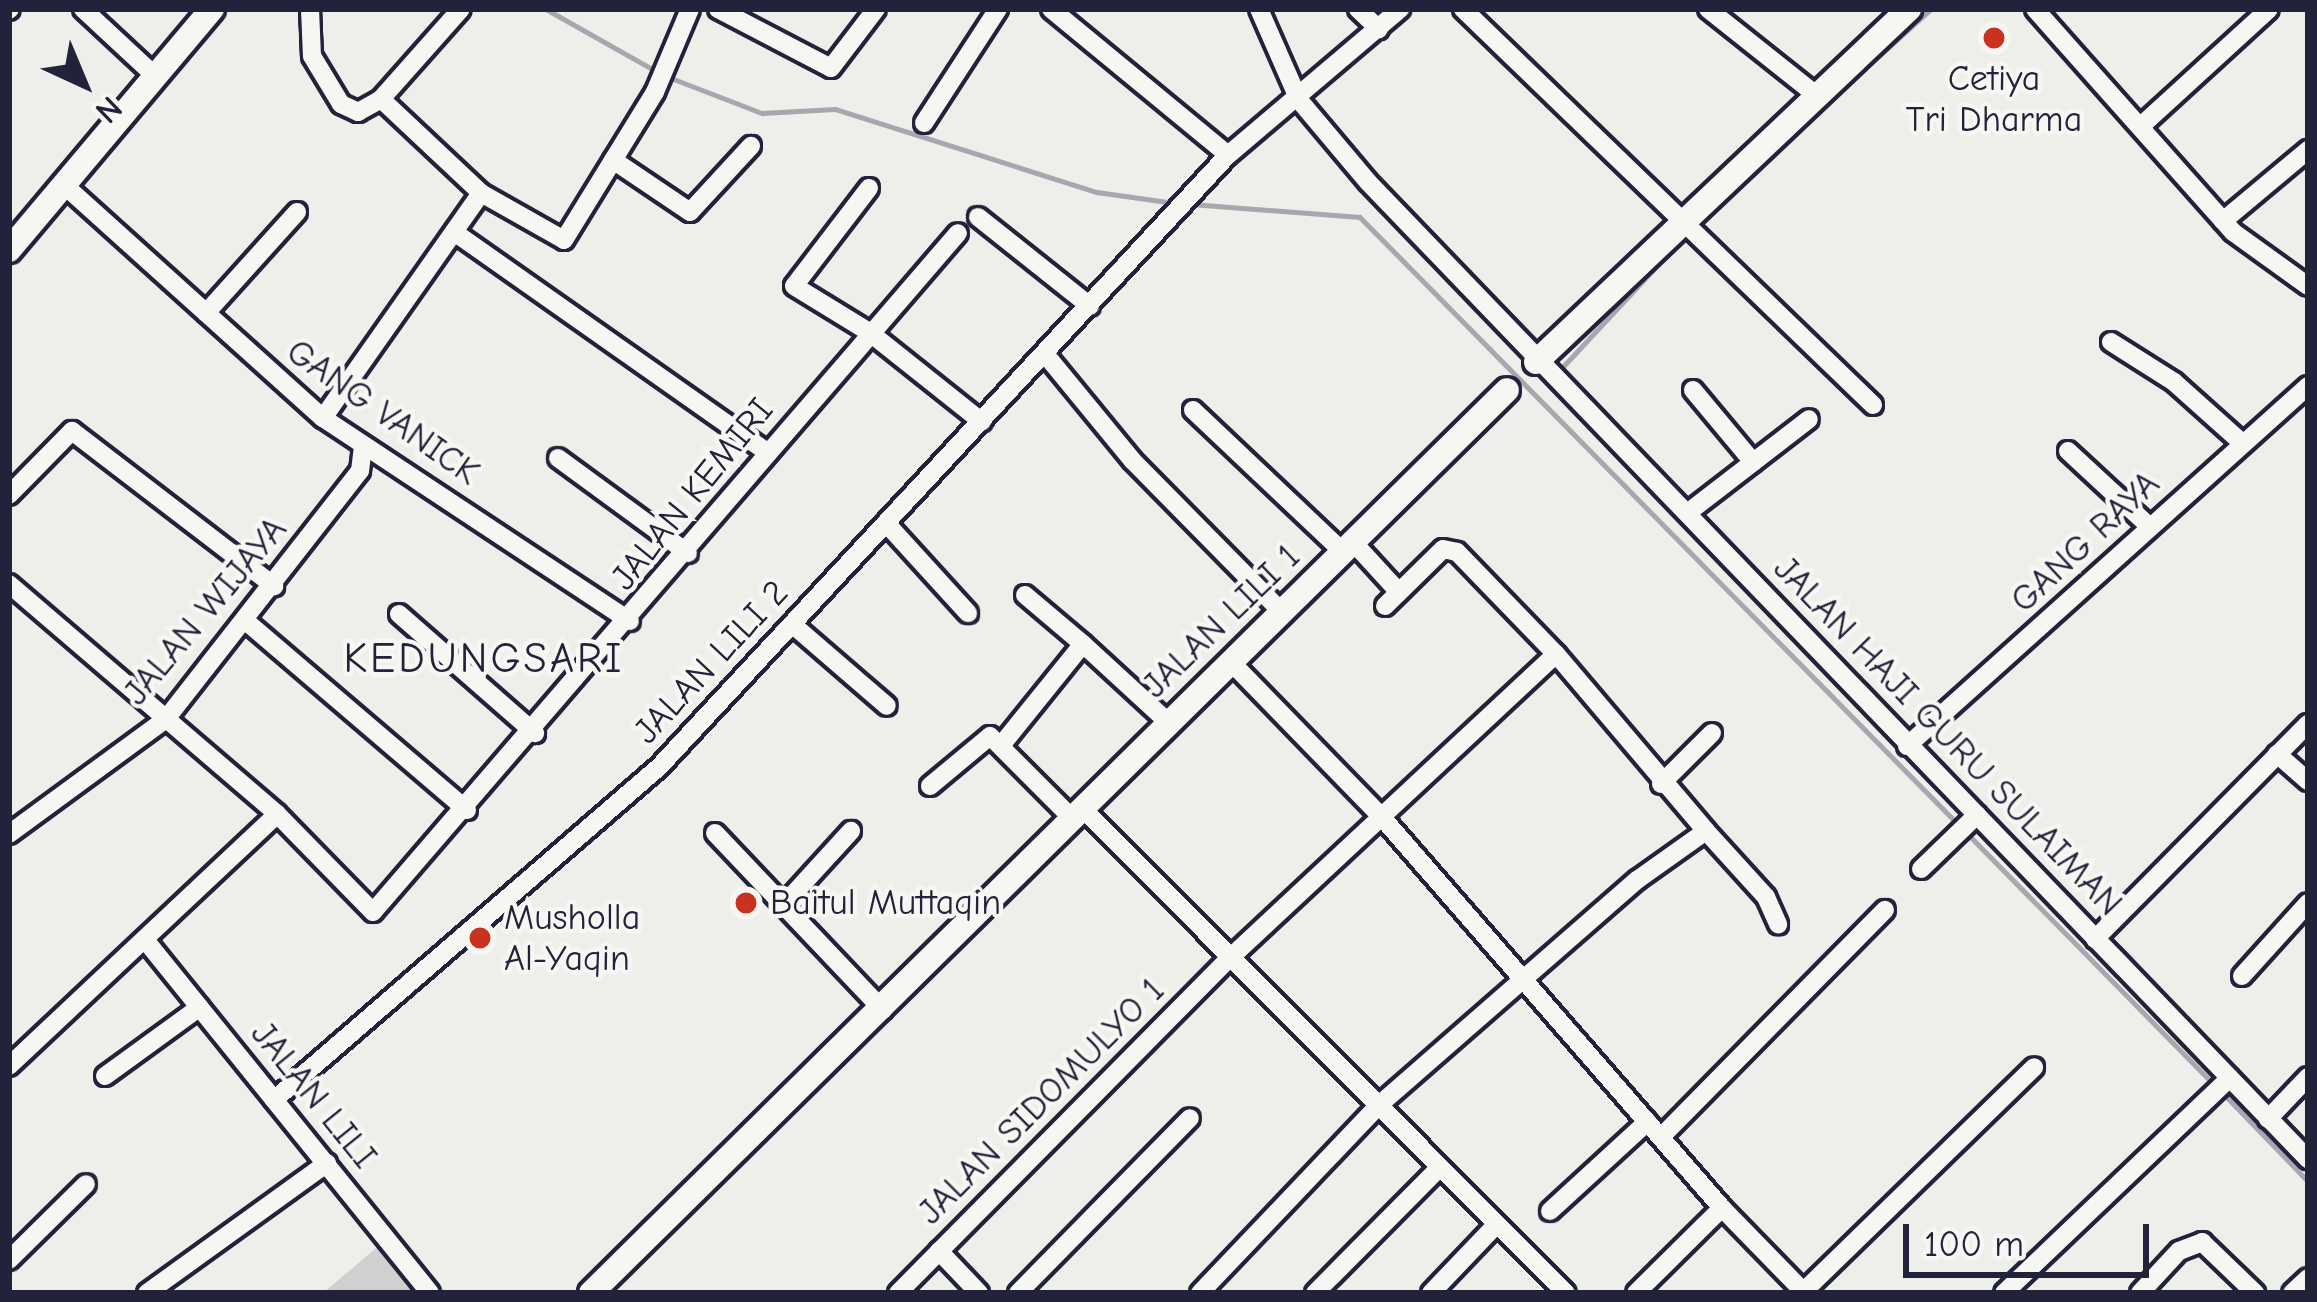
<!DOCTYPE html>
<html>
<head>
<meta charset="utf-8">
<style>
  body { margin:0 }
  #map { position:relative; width:2317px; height:1302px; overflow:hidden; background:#eeeeeb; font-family:"Comic Neue",sans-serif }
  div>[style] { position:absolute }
  .green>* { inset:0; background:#d0d0d1 }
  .stream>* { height:4.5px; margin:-2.25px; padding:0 2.25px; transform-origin:2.25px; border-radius:2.25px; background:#a7a7af }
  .roads { filter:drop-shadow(3px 0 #22223b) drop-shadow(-3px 0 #22223b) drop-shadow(0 3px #22223b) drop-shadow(0 -3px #22223b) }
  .street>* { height:18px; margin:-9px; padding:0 9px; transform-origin:9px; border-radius:9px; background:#f6f6f2 }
  .secondary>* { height:24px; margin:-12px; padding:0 12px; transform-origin:12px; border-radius:12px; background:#f6f6f2 }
  .dots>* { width:33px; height:33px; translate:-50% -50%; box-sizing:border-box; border:6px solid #f6f6f2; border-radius:50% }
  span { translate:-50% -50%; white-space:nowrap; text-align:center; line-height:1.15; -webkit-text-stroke:9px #f6f6f2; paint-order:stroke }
  .poi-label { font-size:36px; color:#22223b }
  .left { translate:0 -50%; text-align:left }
  .street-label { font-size:36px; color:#22223b }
  .quarter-label { font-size:42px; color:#22223b; letter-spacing:3px }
  .frame { position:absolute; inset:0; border:12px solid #22223b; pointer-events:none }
  .north { position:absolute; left:24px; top:24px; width:120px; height:120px; -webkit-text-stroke:9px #f6f6f2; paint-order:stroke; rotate:136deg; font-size:33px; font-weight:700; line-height:48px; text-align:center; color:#22223b }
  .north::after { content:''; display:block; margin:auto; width:42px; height:54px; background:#22223b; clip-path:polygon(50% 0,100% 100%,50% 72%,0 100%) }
  .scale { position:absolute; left:1903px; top:1224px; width:246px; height:54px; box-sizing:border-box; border:6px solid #22223b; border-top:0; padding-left:15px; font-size:36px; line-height:42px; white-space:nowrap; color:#22223b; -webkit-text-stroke:9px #f6f6f2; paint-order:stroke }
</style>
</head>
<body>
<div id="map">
  <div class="green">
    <i style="clip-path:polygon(395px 1232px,447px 1293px,323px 1293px)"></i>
  </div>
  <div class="stream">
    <i style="left:546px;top:9px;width:126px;rotate:29.4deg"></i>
    <i style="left:666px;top:76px;width:103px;rotate:21.1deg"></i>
    <i style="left:762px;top:113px;width:73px;rotate:-3.1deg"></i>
    <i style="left:835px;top:109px;width:275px;rotate:17.6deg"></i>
    <i style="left:1097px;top:192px;width:78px;rotate:8.1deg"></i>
    <i style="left:1815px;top:114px;width:156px;rotate:-42.2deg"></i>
    <i style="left:1191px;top:204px;width:169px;rotate:4.4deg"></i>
    <i style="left:1360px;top:217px;width:851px;rotate:45.43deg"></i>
    <i style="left:1557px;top:373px;width:163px;rotate:-47deg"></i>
    <i style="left:1965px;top:831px;width:355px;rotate:45.5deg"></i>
    <i style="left:2222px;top:1092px;width:124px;rotate:46deg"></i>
  </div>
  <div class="roads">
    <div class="street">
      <i style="left:83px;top:9px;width:97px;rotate:42.9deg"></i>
      <i style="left:310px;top:9px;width:47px;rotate:87.6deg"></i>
      <i style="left:312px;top:56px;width:56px;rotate:58.9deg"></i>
      <i style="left:341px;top:104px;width:19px;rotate:25deg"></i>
      <i style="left:358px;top:112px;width:26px;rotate:-29deg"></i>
      <i style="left:381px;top:99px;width:120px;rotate:-48.4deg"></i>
      <i style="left:718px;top:9px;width:127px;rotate:27.6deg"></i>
      <i style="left:831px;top:68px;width:74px;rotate:-52.7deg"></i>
      <i style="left:1051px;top:9px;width:229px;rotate:39.5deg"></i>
      <i style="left:1259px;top:9px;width:99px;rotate:66.3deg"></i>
      <i style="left:1299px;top:100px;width:107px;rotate:49.9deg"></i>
      <i style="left:1368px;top:182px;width:1356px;rotate:46.11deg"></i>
      <i style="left:1358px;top:9px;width:29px;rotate:44deg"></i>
      <i style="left:1463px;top:9px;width:570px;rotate:44deg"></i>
      <i style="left:1708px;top:9px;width:137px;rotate:38.5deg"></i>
      <i style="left:2035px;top:9px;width:298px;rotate:48.4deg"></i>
      <i style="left:2233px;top:232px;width:92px;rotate:35.8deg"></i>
      <i style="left:9px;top:10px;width:1px;rotate:-45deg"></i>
      <i style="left:381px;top:99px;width:137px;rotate:43.2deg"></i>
      <i style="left:481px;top:193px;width:95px;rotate:29.5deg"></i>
      <i style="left:564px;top:240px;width:174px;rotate:-58.4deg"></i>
      <i style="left:655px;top:92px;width:90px;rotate:-67.1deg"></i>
      <i style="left:924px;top:123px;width:136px;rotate:-57deg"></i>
      <i style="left:2141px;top:126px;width:173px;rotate:-42.4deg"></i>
      <i style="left:613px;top:160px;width:93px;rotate:34deg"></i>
      <i style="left:690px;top:212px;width:90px;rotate:-47.3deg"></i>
      <i style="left:63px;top:184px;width:350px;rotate:42deg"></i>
      <i style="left:323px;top:418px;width:368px;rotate:33.5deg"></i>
      <i style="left:869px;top:188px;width:123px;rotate:127.4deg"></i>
      <i style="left:794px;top:286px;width:88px;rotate:31.5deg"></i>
      <i style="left:869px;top:332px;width:144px;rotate:38.5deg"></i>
      <i style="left:978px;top:217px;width:143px;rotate:38.5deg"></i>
      <i style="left:2223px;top:221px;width:111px;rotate:-39.9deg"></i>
      <i style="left:454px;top:232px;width:384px;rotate:35.1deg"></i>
      <i style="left:206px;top:313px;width:136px;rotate:-48deg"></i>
      <i style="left:2111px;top:342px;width:75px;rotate:32.4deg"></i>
      <i style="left:2174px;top:382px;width:90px;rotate:41.8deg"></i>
      <i style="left:1045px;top:354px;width:137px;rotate:50.6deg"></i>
      <i style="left:1132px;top:460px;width:214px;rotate:45.4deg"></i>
      <i style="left:1693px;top:390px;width:94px;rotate:50.2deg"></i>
      <i style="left:1193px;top:410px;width:207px;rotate:43.4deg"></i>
      <i style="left:323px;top:418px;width:275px;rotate:-54.9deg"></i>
      <i style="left:2068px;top:451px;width:110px;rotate:42.8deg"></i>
      <i style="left:558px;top:458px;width:161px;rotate:36.2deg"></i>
      <i style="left:9px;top:495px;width:90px;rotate:-45.5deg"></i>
      <i style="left:72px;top:431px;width:255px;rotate:37.5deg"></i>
      <i style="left:1690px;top:511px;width:150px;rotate:-37.7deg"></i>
      <i style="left:886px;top:523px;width:122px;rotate:47.7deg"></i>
      <i style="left:1353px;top:542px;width:65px;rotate:47.5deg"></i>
      <i style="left:9px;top:584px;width:353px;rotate:40.6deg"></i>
      <i style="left:277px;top:814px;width:137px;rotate:45.6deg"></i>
      <i style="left:373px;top:912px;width:896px;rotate:-49.25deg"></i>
      <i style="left:1025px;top:595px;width:76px;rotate:40.2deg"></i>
      <i style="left:1385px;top:606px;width:81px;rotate:-44.5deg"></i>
      <i style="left:1443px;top:549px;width:14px;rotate:12deg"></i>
      <i style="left:1457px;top:552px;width:142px;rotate:45.9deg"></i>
      <i style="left:399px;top:614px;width:181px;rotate:41.2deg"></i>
      <i style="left:248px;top:623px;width:288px;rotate:40.5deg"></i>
      <i style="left:792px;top:624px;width:125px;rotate:40.8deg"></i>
      <i style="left:1231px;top:662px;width:214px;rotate:45.8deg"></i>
      <i style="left:1380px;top:815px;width:521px;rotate:48.97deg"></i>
      <i style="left:1003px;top:743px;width:127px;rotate:-51.1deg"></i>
      <i style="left:1083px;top:644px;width:117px;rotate:42.6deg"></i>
      <i style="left:1907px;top:746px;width:539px;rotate:-41.92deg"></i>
      <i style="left:2277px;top:754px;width:41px;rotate:41.1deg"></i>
      <i style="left:1661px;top:784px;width:72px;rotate:-45deg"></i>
      <i style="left:930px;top:786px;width:78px;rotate:-39.8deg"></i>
      <i style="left:990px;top:736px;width:116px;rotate:45deg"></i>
      <i style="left:1082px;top:808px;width:685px;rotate:45.06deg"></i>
      <i style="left:1706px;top:831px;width:89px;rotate:47.7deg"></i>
      <i style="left:1766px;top:897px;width:30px;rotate:66deg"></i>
      <i style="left:715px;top:833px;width:244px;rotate:46.5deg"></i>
      <i style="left:9px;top:834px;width:195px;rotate:-36.2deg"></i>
      <i style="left:166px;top:719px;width:315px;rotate:-52deg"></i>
      <i style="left:360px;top:471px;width:23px;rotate:-83deg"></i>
      <i style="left:1921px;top:869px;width:78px;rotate:-44deg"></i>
      <i style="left:787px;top:901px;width:95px;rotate:-47.6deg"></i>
      <i style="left:2095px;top:939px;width:303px;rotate:-45.3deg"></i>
      <i style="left:146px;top:941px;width:452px;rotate:51.1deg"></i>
      <i style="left:2242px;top:976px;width:98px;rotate:-47.9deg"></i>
      <i style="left:9px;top:1066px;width:368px;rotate:-43.2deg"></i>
      <i style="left:105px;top:1076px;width:117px;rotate:-36deg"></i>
      <i style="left:274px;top:1100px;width:509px;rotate:-40.86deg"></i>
      <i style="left:659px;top:767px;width:836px;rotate:-47.09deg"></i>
      <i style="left:1228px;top:155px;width:226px;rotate:-40.3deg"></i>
      <i style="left:2268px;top:1119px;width:58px;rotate:-46.4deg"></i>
      <i style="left:1661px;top:1137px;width:319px;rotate:-45.4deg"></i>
      <i style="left:1550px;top:1211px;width:132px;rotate:-42.5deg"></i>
      <i style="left:939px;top:1251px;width:58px;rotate:46.4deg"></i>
      <i style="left:9px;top:1260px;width:108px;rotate:-44.6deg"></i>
      <i style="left:1804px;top:1291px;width:321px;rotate:-44.2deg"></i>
      <i style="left:147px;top:1293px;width:222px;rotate:-35.8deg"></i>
      <i style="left:898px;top:1293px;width:473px;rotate:-45.3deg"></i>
      <i style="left:1231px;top:957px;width:444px;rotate:-43deg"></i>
      <i style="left:1556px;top:654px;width:232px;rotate:49.7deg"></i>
      <i style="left:1706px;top:831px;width:85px;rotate:144.6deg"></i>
      <i style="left:1637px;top:880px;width:344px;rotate:138.9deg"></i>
      <i style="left:1378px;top:1106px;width:258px;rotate:133.6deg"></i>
      <i style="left:1018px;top:1293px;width:245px;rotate:-45.5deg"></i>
      <i style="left:1315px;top:1293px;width:177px;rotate:-45.2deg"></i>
      <i style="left:1431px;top:1293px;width:94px;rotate:-46.3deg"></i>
      <i style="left:1636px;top:1293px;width:121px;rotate:-44.7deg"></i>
      <i style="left:1722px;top:1208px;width:119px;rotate:45.7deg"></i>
      <i style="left:2004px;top:1293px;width:312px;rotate:-43.6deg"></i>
      <i style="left:2140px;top:1293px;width:57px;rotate:-47.1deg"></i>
      <i style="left:2179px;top:1251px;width:25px;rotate:-21deg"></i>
      <i style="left:2202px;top:1242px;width:74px;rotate:43.9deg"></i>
      <i style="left:2292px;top:1293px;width:22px;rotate:-43deg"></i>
    </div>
    <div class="secondary">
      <i style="left:9px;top:250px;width:315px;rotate:-49.9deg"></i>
      <i style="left:1536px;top:362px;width:514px;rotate:-43.42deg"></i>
      <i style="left:591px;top:1293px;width:1286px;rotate:-44.59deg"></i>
    </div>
  </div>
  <div class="dots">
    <i style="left:1994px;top:38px;background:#c8321e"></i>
    <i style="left:746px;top:903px;background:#c8321e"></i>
    <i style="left:480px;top:938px;background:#c8321e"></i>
  </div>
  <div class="poi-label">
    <span style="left:1994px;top:99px">Cetiya<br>Tri Dharma</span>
    <span class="left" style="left:770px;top:903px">Baitul Muttaqin</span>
    <span class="left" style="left:504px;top:938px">Musholla<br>Al-Yaqin</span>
  </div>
  <div class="street-label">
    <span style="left:383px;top:412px;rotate:35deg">GANG VANICK</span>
    <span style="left:692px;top:494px;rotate:-51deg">JALAN KEMIRI</span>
    <span style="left:2085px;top:542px;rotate:-43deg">GANG RAYA</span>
    <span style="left:205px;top:611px;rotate:-50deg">JALAN WIJAYA</span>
    <span style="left:1221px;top:621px;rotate:-44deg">JALAN LILI 1</span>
    <span style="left:711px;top:662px;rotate:-47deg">JALAN LILI 2</span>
    <span style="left:1948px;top:736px;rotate:46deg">JALAN HAJI GURU SULAIMAN</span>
    <span style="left:314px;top:1095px;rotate:51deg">JALAN LILI</span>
    <span style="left:1041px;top:1101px;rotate:-45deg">JALAN SIDOMULYO 1</span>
  </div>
  <div class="quarter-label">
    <span style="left:484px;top:659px">KEDUNGSARI</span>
  </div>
  <div class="frame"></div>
  <div class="north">N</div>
  <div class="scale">100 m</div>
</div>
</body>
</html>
